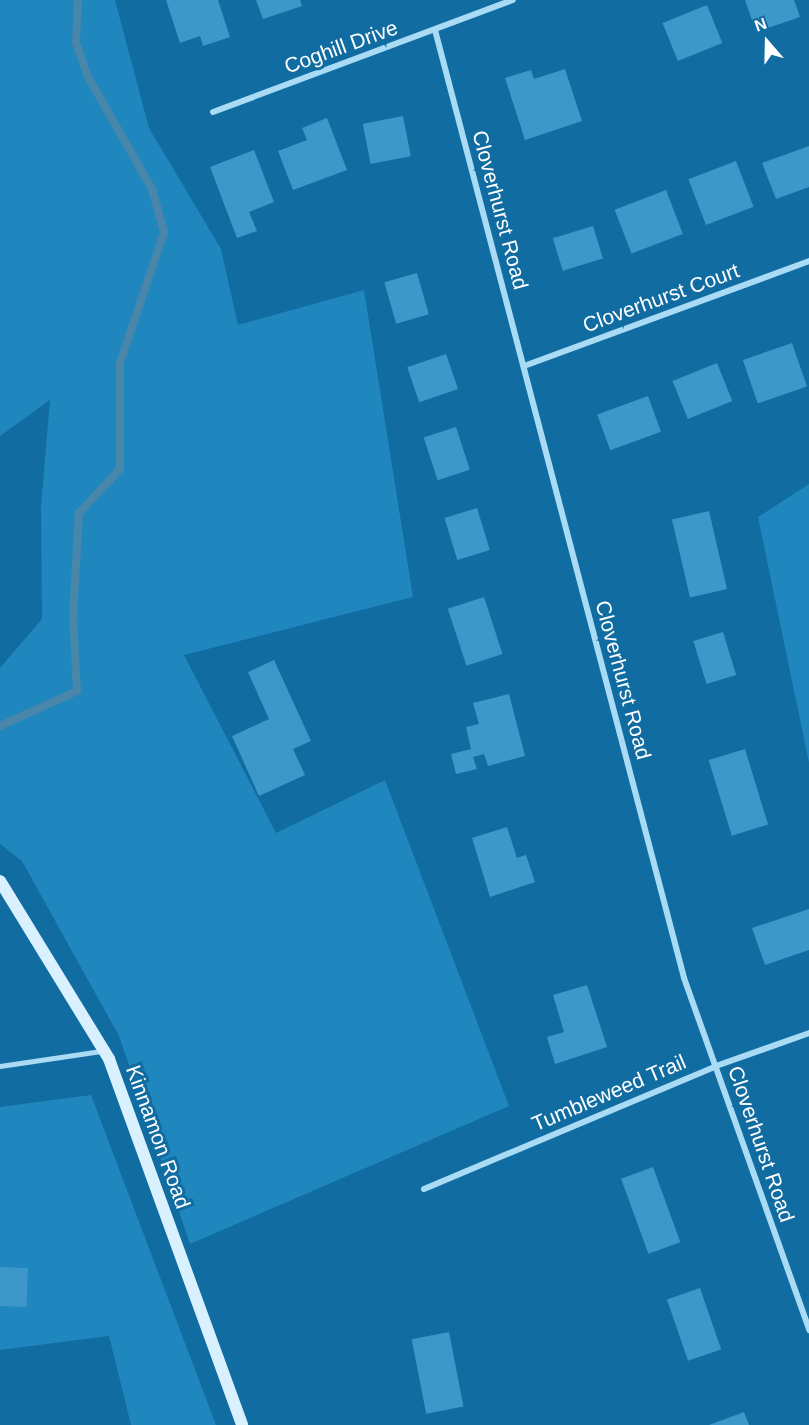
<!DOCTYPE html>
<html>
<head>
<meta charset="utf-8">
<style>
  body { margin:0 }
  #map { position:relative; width:809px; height:1425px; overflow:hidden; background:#106ca1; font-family:Helvetica,sans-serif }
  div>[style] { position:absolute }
  .green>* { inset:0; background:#1f86be }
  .stream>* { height:8px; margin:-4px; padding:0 4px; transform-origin:4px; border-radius:4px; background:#4886aa }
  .building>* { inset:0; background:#3e97c9; transform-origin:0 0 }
  .lane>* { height:4.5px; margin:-2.25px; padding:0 2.25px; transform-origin:2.25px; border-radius:2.25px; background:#a9dbf5 }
  .street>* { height:6px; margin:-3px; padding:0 3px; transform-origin:3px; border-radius:3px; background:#a9dbf5 }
  .secondary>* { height:12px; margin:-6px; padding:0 6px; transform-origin:6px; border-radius:6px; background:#d9f0fe }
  span { translate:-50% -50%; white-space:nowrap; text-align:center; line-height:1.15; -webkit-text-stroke:6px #106ca1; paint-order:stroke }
  .street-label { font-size:21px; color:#fff }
  .north { position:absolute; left:737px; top:12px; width:60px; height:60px; -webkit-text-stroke:4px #106ca1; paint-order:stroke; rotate:340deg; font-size:16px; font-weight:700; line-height:24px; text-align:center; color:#fff }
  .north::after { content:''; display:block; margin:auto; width:21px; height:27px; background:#fff; clip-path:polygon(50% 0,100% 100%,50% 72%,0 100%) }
</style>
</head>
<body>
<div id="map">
  <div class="green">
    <i style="clip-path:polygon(0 0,115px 0,149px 128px,221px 249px,238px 325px,364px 290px,413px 597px,184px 655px,276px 833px,385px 780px,509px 1106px,190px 1244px,119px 1036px,22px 861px,0 844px,0 668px,42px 619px,41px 506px,50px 400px,0 436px)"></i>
    <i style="clip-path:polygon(809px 484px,809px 763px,758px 517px)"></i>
    <i style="clip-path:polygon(91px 1095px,216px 1425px,131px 1425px,109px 1336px,0 1350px,0 1107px)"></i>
  </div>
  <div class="stream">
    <i style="left:0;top:726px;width:85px;rotate:-24.4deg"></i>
    <i style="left:77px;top:691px;width:75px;rotate:-93.1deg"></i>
    <i style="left:73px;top:616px;width:103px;rotate:-86.7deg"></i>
    <i style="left:79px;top:513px;width:60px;rotate:-47deg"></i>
    <i style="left:120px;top:469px;width:106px;rotate:-90deg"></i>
    <i style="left:120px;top:363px;width:138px;rotate:-71.4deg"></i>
    <i style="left:164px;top:232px;width:45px;rotate:-105.6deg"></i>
    <i style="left:152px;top:189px;width:129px;rotate:-119.7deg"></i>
    <i style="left:88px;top:77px;width:36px;rotate:-109deg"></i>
    <i style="left:76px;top:43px;width:43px;rotate:-87.3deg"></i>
  </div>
  <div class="building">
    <i style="clip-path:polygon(166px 0,218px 0,230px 37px,203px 46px,200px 36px,180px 43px)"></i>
    <i style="clip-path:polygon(256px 0,300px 0,302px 6px,263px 19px)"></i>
    <i style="clip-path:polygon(745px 0,794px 0,800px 17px,756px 32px)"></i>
    <i style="left:707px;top:5px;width:41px;height:48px;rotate:68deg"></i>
    <i style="clip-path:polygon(565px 69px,582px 121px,525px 140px,505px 78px,531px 70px,534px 79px)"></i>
    <i style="left:403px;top:116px;width:41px;height:41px;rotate:79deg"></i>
    <i style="clip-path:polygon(327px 118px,347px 170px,293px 190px,278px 151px,307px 140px,302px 128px)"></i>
    <i style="clip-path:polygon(809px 146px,809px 187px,776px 199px,762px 163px)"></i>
    <i style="clip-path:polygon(254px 150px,274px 202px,249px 212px,257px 231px,237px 238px,210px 167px)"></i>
    <i style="left:736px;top:161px;width:49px;height:51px;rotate:69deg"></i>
    <i style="left:666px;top:190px;width:47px;height:55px;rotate:69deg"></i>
    <i style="left:593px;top:226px;width:34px;height:42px;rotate:73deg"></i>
    <i style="left:417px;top:273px;width:43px;height:34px;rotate:74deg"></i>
    <i style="left:792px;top:343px;width:46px;height:52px;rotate:71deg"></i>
    <i style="left:446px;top:354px;width:37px;height:41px;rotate:71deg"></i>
    <i style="left:717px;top:363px;width:41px;height:48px;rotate:68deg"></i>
    <i style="left:648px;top:396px;width:38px;height:54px;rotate:70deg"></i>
    <i style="left:456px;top:427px;width:45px;height:34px;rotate:72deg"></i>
    <i style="left:477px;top:508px;width:44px;height:34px;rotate:73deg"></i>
    <i style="left:709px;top:511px;width:80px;height:38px;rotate:77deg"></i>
    <i style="left:484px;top:597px;width:60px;height:38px;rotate:72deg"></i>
    <i style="left:723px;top:632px;width:45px;height:31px;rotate:73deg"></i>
    <i style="clip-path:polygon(274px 660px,311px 741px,293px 749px,305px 775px,259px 796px,232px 736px,269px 719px,248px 672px)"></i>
    <i style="clip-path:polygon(509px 694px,525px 756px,488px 766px,484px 754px,473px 757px,477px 769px,456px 774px,451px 754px,471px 749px,466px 727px,479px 724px,473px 703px)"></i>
    <i style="left:745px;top:749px;width:79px;height:38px;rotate:73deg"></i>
    <i style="clip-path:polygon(507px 827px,517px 858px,526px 855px,535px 882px,490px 897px,472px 838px)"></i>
    <i style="clip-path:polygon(809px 909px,809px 950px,765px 965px,752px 928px)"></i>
    <i style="clip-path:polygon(587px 985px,607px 1047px,555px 1064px,547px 1037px,564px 1032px,553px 995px)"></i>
    <i style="left:653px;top:1167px;width:80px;height:34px;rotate:70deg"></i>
    <i style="left:0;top:1267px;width:28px;height:39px;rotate:2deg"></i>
    <i style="left:700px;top:1288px;width:65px;height:35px;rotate:71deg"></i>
    <i style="left:449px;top:1332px;width:76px;height:38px;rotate:79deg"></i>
    <i style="clip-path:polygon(744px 1412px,749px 1425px,709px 1425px)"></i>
  </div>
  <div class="lane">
    <i style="left:0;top:1066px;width:102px;rotate:-8.4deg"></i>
  </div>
  <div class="street">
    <i style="left:435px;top:30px;width:980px;rotate:75.28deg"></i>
    <i style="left:684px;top:978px;width:374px;rotate:70.4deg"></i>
    <i style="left:213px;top:112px;width:320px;rotate:-20.5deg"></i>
    <i style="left:524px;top:366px;width:304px;rotate:-20.2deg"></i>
    <i style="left:424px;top:1189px;width:317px;rotate:-22.8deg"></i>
    <i style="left:716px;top:1066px;width:99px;rotate:-19.5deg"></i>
  </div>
  <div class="secondary">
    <i style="left:0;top:881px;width:209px;rotate:58.5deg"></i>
    <i style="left:109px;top:1059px;width:389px;rotate:70deg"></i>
  </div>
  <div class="street-label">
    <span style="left:341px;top:47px;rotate:-20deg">Coghill Drive</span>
    <span style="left:500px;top:210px;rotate:75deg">Cloverhurst Road</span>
    <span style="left:661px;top:298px;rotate:-20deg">Cloverhurst Court</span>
    <span style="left:623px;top:680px;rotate:75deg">Cloverhurst Road</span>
    <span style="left:609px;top:1093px;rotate:-23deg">Tumbleweed Trail</span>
    <span style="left:158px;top:1137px;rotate:70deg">Kinnamon Road</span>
    <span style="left:761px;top:1144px;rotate:71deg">Cloverhurst Road</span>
  </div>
  <div class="north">N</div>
</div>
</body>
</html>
